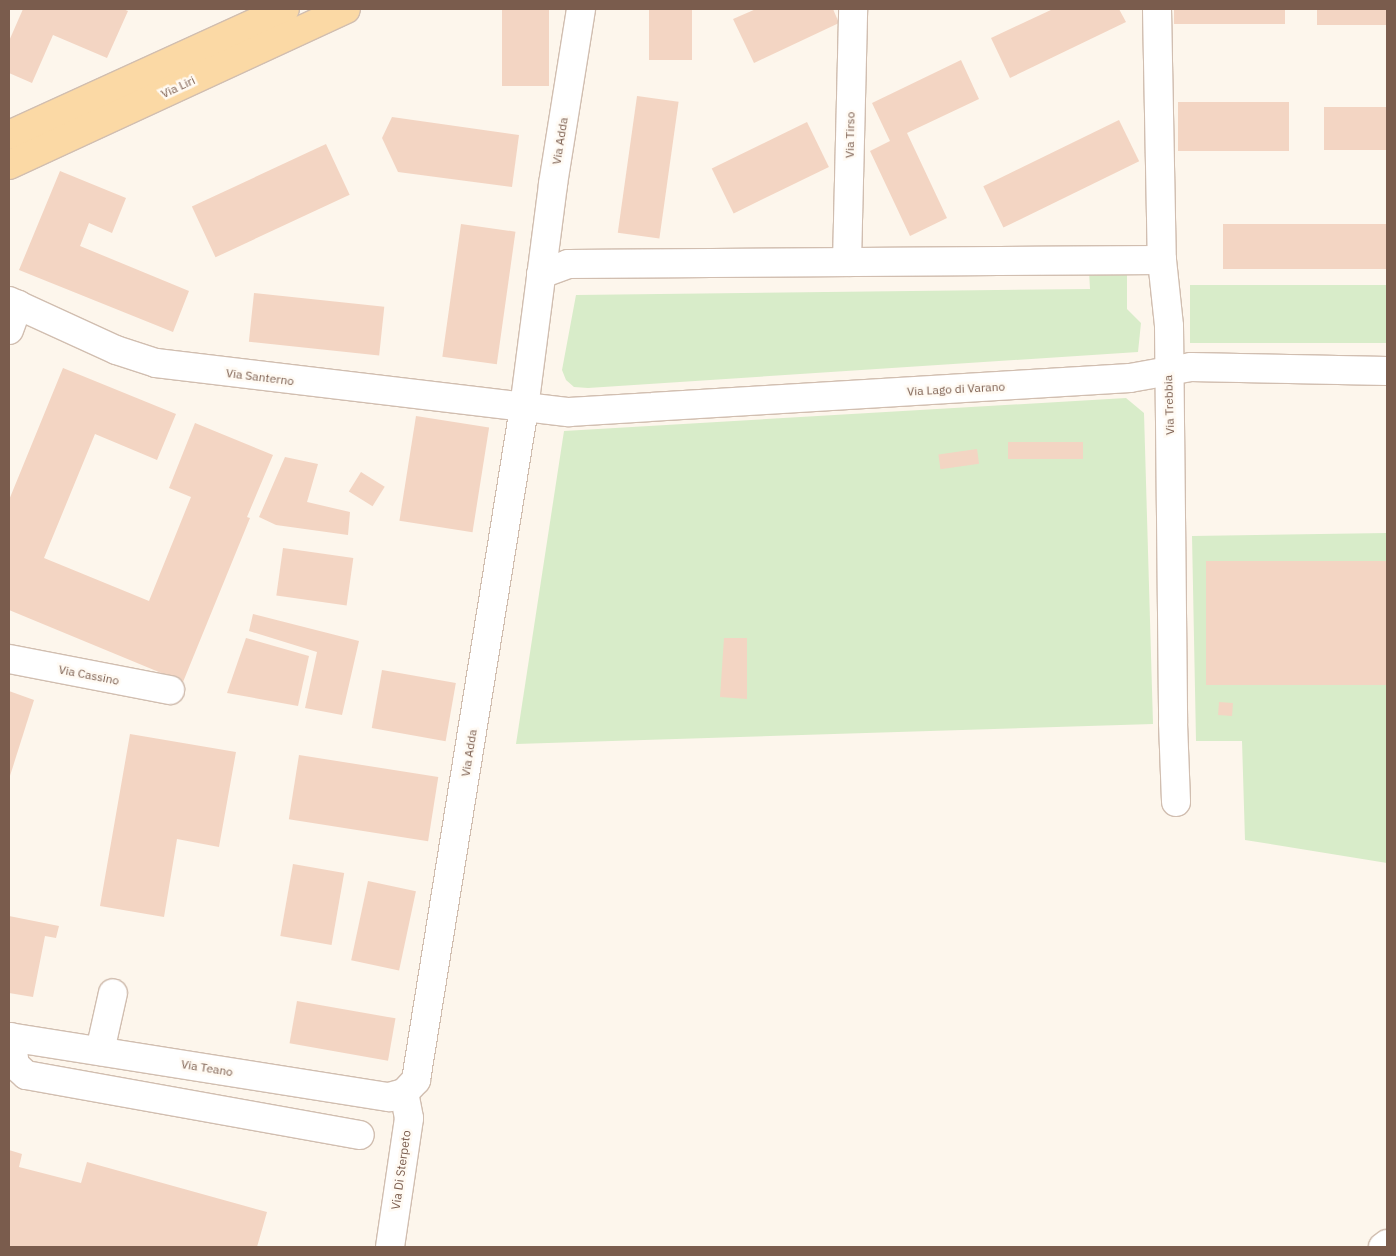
<!DOCTYPE html>
<html>
<head>
<meta charset="utf-8">
<style>
  body { margin:0 }
  #map { position:relative; width:1396px; height:1256px; overflow:hidden; background:#fdf6ec; font-family:"IBM Plex Sans",sans-serif }
  div>[style] { position:absolute }
  .green>* { inset:0; background:#d8ecc9; transform-origin:0 0 }
  .building>* { inset:0; background:#f3d5c3; transform-origin:0 0 }
  .roads { filter:drop-shadow(1px 0 #d1beb0) drop-shadow(-1px 0 #d1beb0) drop-shadow(0 1px #d1beb0) drop-shadow(0 -1px #d1beb0) }
  .minor>* { height:28px; margin:-14px; padding:0 14px; transform-origin:14px; border-radius:14px; background:#fff }
  .major>* { height:28px; margin:-14px; padding:0 14px; transform-origin:14px; border-radius:14px; background:#fbd9a5 }
  span { translate:-50% -50%; white-space:nowrap; text-align:center; line-height:1.15; -webkit-text-stroke:5px #fffaf3; paint-order:stroke }
  .street-label { font-size:12px; color:#7a5c4d }
  .frame { position:absolute; inset:0; border:10px solid #7a5c4d; pointer-events:none }
</style>
</head>
<body>
<div id="map">
  <div class="green">
    <i style="clip-path:polygon(1089px 271px,1127px 272px,1127px 309px,1141px 323px,1138px 352px,588px 388px,574px 387px,566px 380px,562px 370px,576px 295px,1090px 289px)"></i>
    <i style="left:1387px;top:285px;width:58px;height:197px;rotate:90deg"></i>
    <i style="clip-path:polygon(1126px 398px,1144px 413px,1153px 724px,516px 744px,564px 431px)"></i>
    <i style="clip-path:polygon(1387px 533px,1387px 863px,1245px 840px,1242px 741px,1196px 741px,1192px 536px)"></i>
  </div>
  <div class="building">
    <i style="clip-path:polygon(23px 9px,123px 9px,128px 11px,107px 58px,53px 35px,32px 83px,9px 73px,9px 41px)"></i>
    <i style="left:502px;top:9px;width:47px;height:77px"></i>
    <i style="left:649px;top:9px;width:43px;height:51px"></i>
    <i style="clip-path:polygon(756px 9px,833px 9px,839px 23px,754px 63px,733px 19px)"></i>
    <i style="clip-path:polygon(1053px 9px,1119px 9px,1126px 22px,1010px 78px,991px 38px)"></i>
    <i style="left:1174px;top:9px;width:111px;height:15px"></i>
    <i style="left:1317px;top:9px;width:70px;height:16px"></i>
    <i style="clip-path:polygon(961px 60px,979px 99px,907px 133px,947px 218px,910px 236px,870px 151px,890px 141px,872px 103px)"></i>
    <i style="left:637px;top:96px;width:42px;height:138px;rotate:8deg"></i>
    <i style="left:1289px;top:102px;width:49px;height:111px;rotate:90deg"></i>
    <i style="left:1387px;top:107px;width:43px;height:63px;rotate:90deg"></i>
    <i style="clip-path:polygon(392px 117px,519px 135px,512px 187px,398px 172px,382px 138px)"></i>
    <i style="left:1119px;top:120px;width:46px;height:151px;rotate:64deg"></i>
    <i style="left:807px;top:122px;width:50px;height:106px;rotate:64deg"></i>
    <i style="left:326px;top:144px;width:56px;height:148px;rotate:65deg"></i>
    <i style="clip-path:polygon(60px 171px,126px 198px,112px 233px,89px 223px,80px 246px,189px 291px,173px 332px,19px 270px)"></i>
    <i style="left:461px;top:224px;width:55px;height:134px;rotate:8deg"></i>
    <i style="left:1387px;top:224px;width:45px;height:164px;rotate:90deg"></i>
    <i style="left:254px;top:293px;width:131px;height:49px;rotate:6deg"></i>
    <i style="clip-path:polygon(63px 368px,176px 414px,157px 460px,95px 434px,44px 558px,149px 601px,191px 497px,169px 488px,195px 423px,273px 455px,247px 517px,250px 518px,183px 682px,9px 610px,9px 500px)"></i>
    <i style="left:416px;top:416px;width:74px;height:106px;rotate:9deg"></i>
    <i style="left:1083px;top:442px;width:17px;height:75px;rotate:90deg"></i>
    <i style="left:977px;top:449px;width:15px;height:39px;rotate:82deg"></i>
    <i style="clip-path:polygon(285px 457px,318px 464px,307px 502px,350px 512px,348px 535px,276px 525px,259px 517px)"></i>
    <i style="left:361px;top:472px;width:28px;height:23px;rotate:32deg"></i>
    <i style="left:283px;top:548px;width:71px;height:48px;rotate:8deg"></i>
    <i style="left:1386px;top:561px;width:124px;height:180px;rotate:90deg"></i>
    <i style="clip-path:polygon(253px 614px,359px 641px,342px 715px,305px 708px,317px 652px,249px 631px)"></i>
    <i style="clip-path:polygon(246px 638px,309px 656px,298px 706px,227px 693px)"></i>
    <i style="clip-path:polygon(724px 638px,747px 638px,747px 699px,720px 697px)"></i>
    <i style="left:382px;top:670px;width:75px;height:59px;rotate:10deg"></i>
    <i style="clip-path:polygon(9px 691px,34px 700px,9px 779px)"></i>
    <i style="left:1219px;top:702px;width:14px;height:13px;rotate:4deg"></i>
    <i style="clip-path:polygon(130px 734px,236px 752px,219px 847px,177px 839px,164px 917px,100px 906px)"></i>
    <i style="left:299px;top:755px;width:141px;height:65px;rotate:9deg"></i>
    <i style="left:293px;top:864px;width:52px;height:73px;rotate:10deg"></i>
    <i style="left:368px;top:881px;width:49px;height:81px;rotate:12deg"></i>
    <i style="clip-path:polygon(9px 916px,59px 926px,56px 938px,45px 936px,33px 997px,9px 993px)"></i>
    <i style="left:297px;top:1001px;width:100px;height:43px;rotate:10deg"></i>
    <i style="clip-path:polygon(9px 1150px,22px 1154px,19px 1167px,81px 1183px,87px 1162px,267px 1212px,257px 1247px,9px 1247px)"></i>
  </div>
  <div class="roads">
    <div class="minor">
      <i style="left:1157px;top:9px;width:251px;rotate:88.9deg"></i>
      <i style="left:1162px;top:260px;width:66px;rotate:83.9deg"></i>
      <i style="left:1169px;top:326px;width:397px;rotate:89.4deg"></i>
      <i style="left:1173px;top:723px;width:79px;rotate:87.8deg"></i>
      <i style="left:847px;top:262px;width:253px;rotate:-88.6deg"></i>
      <i style="left:541px;top:274px;width:29px;rotate:-20deg"></i>
      <i style="left:568px;top:264px;width:594px;rotate:-0.39deg"></i>
      <i style="left:9px;top:301px;width:118px;rotate:24.6deg"></i>
      <i style="left:116px;top:350px;width:42px;rotate:18deg"></i>
      <i style="left:156px;top:363px;width:416px;rotate:6.8deg"></i>
      <i style="left:569px;top:412px;width:562px;rotate:-3.47deg"></i>
      <i style="left:1130px;top:378px;width:62px;rotate:-10.2deg"></i>
      <i style="left:1191px;top:367px;width:196px;rotate:1.2deg"></i>
      <i style="left:9px;top:330px;width:27px;rotate:-70deg"></i>
      <i style="left:9px;top:659px;width:164px;rotate:10.9deg"></i>
      <i style="left:9px;top:1037px;width:385px;rotate:9deg"></i>
      <i style="left:389px;top:1097px;width:16px;rotate:-15deg"></i>
      <i style="left:404px;top:1093px;width:18px;rotate:-47deg"></i>
      <i style="left:416px;top:1080px;width:681px;rotate:-80.87deg"></i>
      <i style="left:524px;top:408px;width:226px;rotate:-82.6deg"></i>
      <i style="left:553px;top:184px;width:177px;rotate:-80.9deg"></i>
      <i style="left:11px;top:1037px;width:28px;rotate:82deg"></i>
      <i style="left:15px;top:1065px;width:15px;rotate:42deg"></i>
      <i style="left:26px;top:1075px;width:339px;rotate:10.2deg"></i>
      <i style="left:100px;top:1051px;width:59px;rotate:-77.4deg"></i>
      <i style="left:390px;top:1247px;width:130px;rotate:-81.6deg"></i>
      <i style="left:409px;top:1118px;width:25px;rotate:-101deg"></i>
      <i style="left:1383px;top:1247px;width:5px;rotate:-37deg"></i>
    </div>
    <div class="major">
      <i style="left:9px;top:135px;width:303px;rotate:-24.5deg"></i>
      <i style="left:9px;top:165px;width:371px;rotate:-24.8deg"></i>
    </div>
  </div>
  <div class="street-label">
    <span style="left:178px;top:87px;rotate:-25deg">Via Liri</span>
    <span style="left:850px;top:135px;rotate:-89deg">Via Tirso</span>
    <span style="left:560px;top:141px;rotate:-81deg">Via Adda</span>
    <span style="left:260px;top:377px;rotate:7deg">Via Santerno</span>
    <span style="left:956px;top:389px;rotate:-3deg">Via Lago di Varano</span>
    <span style="left:1169px;top:405px;rotate:-92deg">Via Trebbia</span>
    <span style="left:89px;top:675px;rotate:11deg">Via Cassino</span>
    <span style="left:469px;top:753px;rotate:-81deg">Via Adda</span>
    <span style="left:207px;top:1068px;rotate:9deg">Via Teano</span>
    <span style="left:401px;top:1170px;rotate:-82deg">Via Di Sterpeto</span>
  </div>
  <div class="frame"></div>
</div>
</body>
</html>
